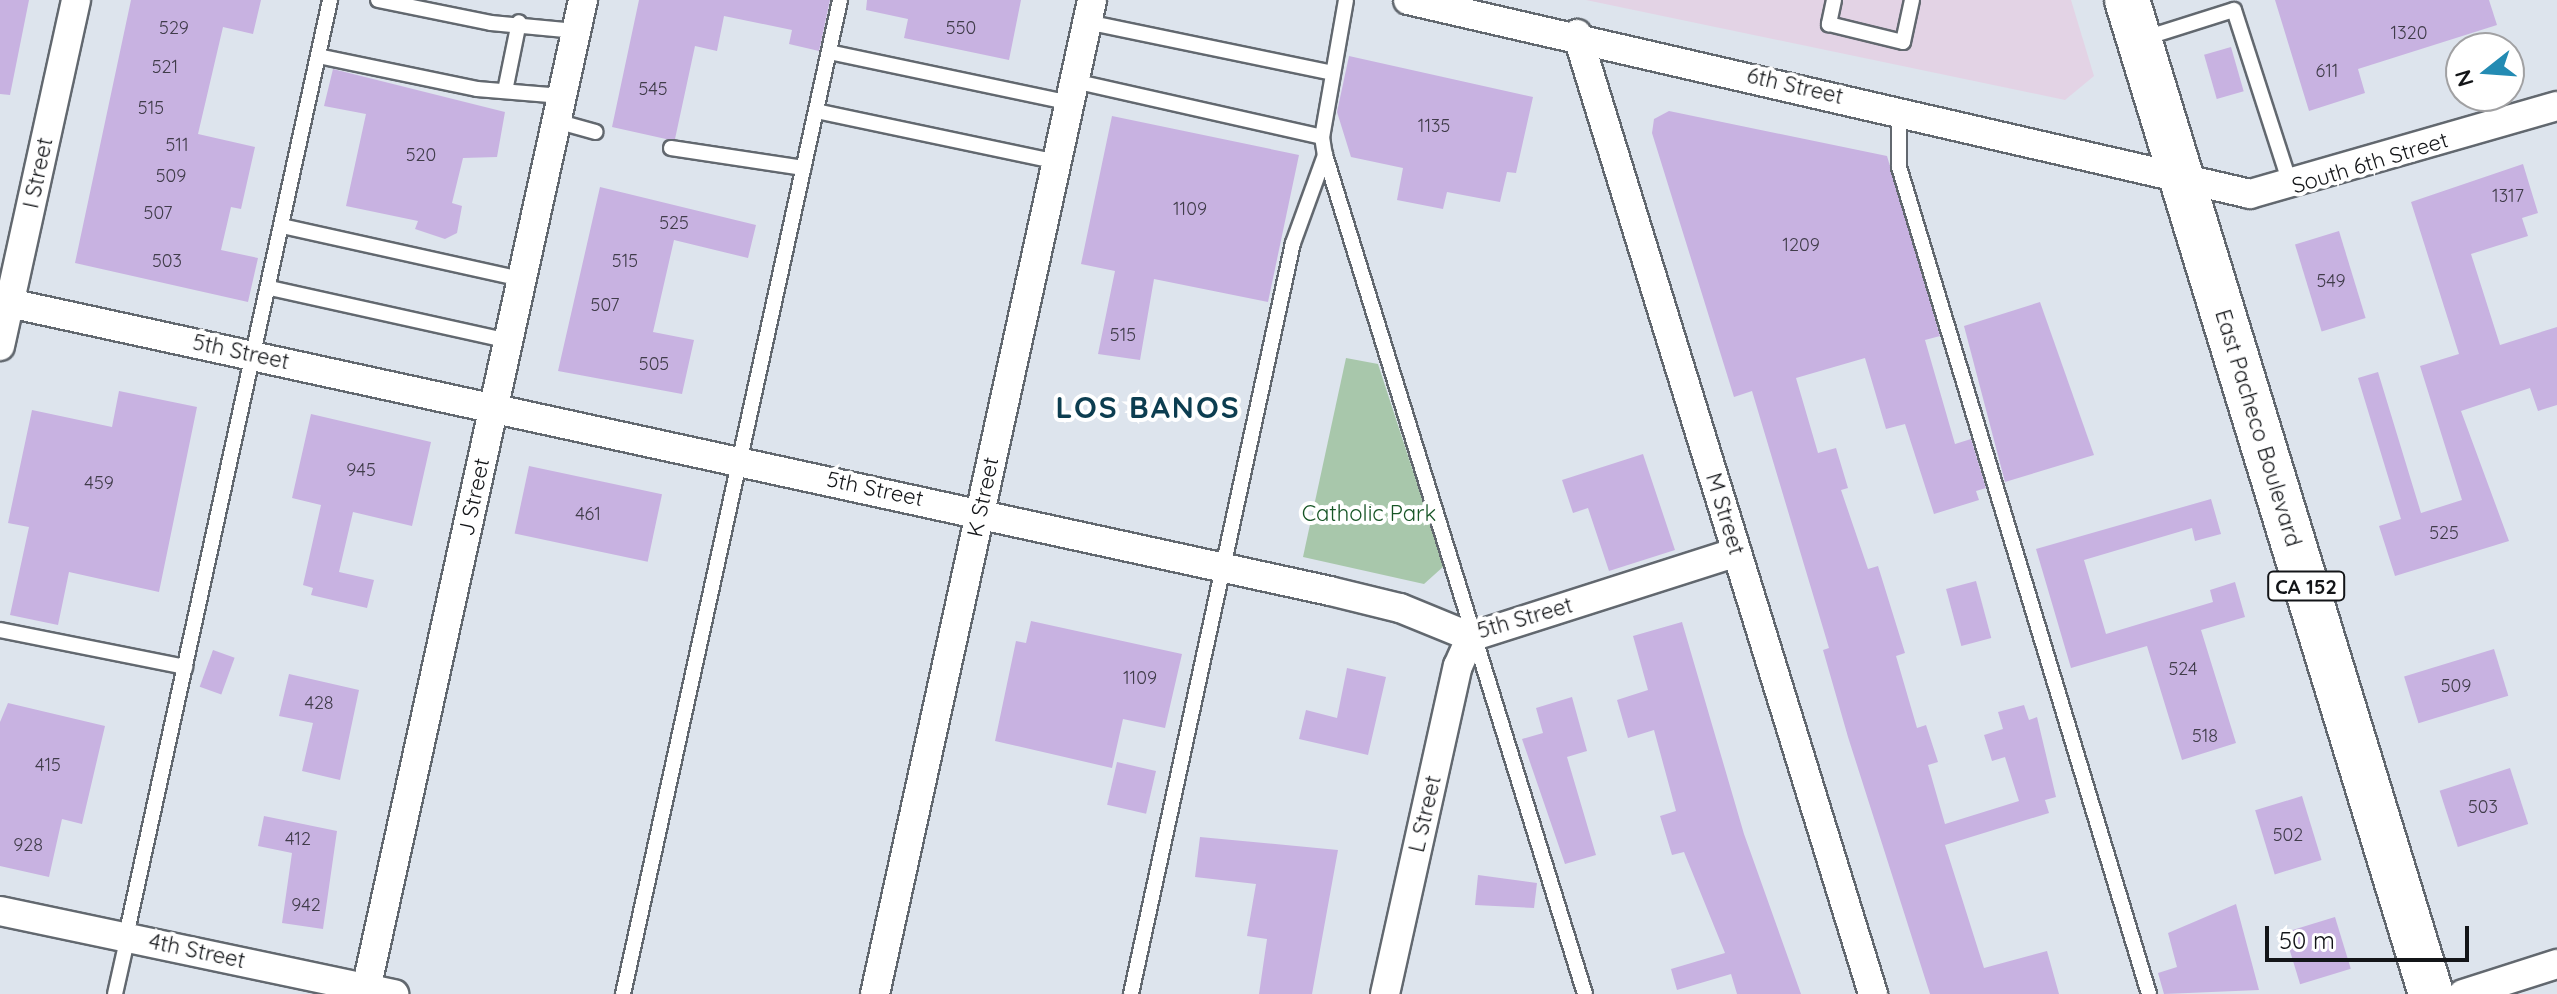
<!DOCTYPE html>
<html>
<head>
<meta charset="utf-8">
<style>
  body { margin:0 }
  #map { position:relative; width:2557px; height:994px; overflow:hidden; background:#dde4ed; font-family:Quicksand,sans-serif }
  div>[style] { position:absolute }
  .education>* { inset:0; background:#e3d3e5 }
  .green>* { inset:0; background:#a8c7ab }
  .building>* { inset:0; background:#c8b2e1; transform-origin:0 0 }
  .roads { filter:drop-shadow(2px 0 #62686f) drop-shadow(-2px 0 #62686f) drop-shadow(0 2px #62686f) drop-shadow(0 -2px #62686f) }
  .lane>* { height:14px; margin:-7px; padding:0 7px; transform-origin:7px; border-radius:7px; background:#fff }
  .street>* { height:28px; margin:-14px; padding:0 14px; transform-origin:14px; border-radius:14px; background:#fff }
  .highway>* { height:44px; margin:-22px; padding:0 22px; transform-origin:22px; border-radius:22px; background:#fff }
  span { translate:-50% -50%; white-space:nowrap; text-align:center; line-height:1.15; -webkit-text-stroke:8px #fff; paint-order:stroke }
  .number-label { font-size:18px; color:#403c4a }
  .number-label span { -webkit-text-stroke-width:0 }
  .shield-label span { padding:2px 6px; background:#fff; border:2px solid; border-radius:6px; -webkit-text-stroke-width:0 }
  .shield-label { font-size:20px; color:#131518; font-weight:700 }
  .street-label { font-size:22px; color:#131518 }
  .park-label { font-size:22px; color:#175526 }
  .district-label { font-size:30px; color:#0c3d50; font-weight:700; letter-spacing:2px }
  .north { position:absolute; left:2445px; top:32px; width:80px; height:80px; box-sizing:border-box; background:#fff; border:2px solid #a1a1a3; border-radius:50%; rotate:253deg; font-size:22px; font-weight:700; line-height:32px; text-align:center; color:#131518 }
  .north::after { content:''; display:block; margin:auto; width:28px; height:36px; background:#238bb3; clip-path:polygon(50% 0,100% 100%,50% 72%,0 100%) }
  .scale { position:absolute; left:2265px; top:926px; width:204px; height:36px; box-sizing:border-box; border:4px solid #131518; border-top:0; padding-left:10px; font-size:24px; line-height:28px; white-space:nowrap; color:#131518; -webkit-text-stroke:6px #fff; paint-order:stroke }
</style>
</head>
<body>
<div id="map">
  <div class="education">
    <i style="clip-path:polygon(1586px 0,2071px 0,2094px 76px,2065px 100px)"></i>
  </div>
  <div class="green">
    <i style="clip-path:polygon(1346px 358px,1378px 364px,1444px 566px,1424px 584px,1303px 557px)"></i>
  </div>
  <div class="building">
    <i style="clip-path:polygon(0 0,29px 0,10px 95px,0 94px)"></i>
    <i style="clip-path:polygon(131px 0,261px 0,253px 34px,223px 27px,198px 134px,255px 147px,241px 209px,231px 207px,221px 250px,258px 258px,248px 302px,75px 263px)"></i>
    <i style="clip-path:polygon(639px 0,830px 0,819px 51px,789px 44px,792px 30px,724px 16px,717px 51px,695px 46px,675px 139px,666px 139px,612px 127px)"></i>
    <i style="clip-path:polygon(867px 0,1021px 0,1009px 60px,904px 38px,908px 19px,866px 10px)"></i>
    <i style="clip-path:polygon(2275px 0,2489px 0,2497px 25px,2358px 69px,2365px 93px,2309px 111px)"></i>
    <i style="left:2231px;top:47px;width:46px;height:28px;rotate:74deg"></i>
    <i style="clip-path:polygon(1349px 56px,1533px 97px,1516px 173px,1507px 172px,1500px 202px,1447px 192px,1443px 209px,1397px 200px,1403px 168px,1351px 157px,1337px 112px)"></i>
    <i style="clip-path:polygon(333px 69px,505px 112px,497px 157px,463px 158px,452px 203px,462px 206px,457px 233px,445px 239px,415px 229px,418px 221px,346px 206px,366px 114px,324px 106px)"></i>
    <i style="clip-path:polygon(1669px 111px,1887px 156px,1940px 336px,1925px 340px,1955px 444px,1971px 439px,1986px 488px,1976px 491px,1979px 500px,1934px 514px,1905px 424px,1886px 429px,1865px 358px,1796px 378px,1818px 453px,1836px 448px,1848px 488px,1841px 490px,1868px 569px,1878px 566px,1905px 653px,1896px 656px,1917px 728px,1926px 725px,1938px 762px,1928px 765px,1945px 824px,2019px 801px,2005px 757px,1992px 761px,1984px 735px,2003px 729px,1998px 712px,2024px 705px,2029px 720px,2037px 717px,2056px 797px,2045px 800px,2049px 813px,1945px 845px,1984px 968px,2047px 951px,2059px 994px,1930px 994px,1848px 737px,1823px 650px,1829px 648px,1752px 391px,1734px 397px,1652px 133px,1654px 119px)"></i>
    <i style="clip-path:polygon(1112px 116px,1299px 155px,1268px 302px,1154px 279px,1140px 360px,1098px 354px,1115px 271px,1081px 264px)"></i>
    <i style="clip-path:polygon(2523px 164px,2538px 213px,2522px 218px,2528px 236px,2471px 254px,2500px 345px,2557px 327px,2557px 405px,2538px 411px,2530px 388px,2461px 411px,2509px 541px,2395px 576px,2379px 526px,2401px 519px,2358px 378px,2378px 372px,2421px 513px,2462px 500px,2420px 366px,2459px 354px,2411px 202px)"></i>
    <i style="clip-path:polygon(600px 187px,756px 225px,748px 258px,674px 240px,653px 332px,694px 340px,682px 394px,558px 371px)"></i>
    <i style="left:2339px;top:231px;width:91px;height:46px;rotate:73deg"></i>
    <i style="clip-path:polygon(2040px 302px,2094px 455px,2005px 482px,1964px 326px)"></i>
    <i style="clip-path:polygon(119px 391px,197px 407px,159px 592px,69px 572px,58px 625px,10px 615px,29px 527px,8px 523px,32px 410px,112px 427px)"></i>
    <i style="clip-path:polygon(311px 414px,431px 442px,412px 526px,353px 512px,339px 572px,374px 580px,367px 608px,311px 595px,313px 588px,303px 585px,321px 505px,292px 498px)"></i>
    <i style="clip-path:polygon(1643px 454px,1675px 550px,1609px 571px,1588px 508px,1573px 513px,1562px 480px)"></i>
    <i style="left:529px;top:466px;width:136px;height:69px;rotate:12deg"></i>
    <i style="clip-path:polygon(2211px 499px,2221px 534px,2195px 541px,2192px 528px,2084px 560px,2106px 634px,2213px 602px,2210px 590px,2235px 582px,2245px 617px,2201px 630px,2236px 743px,2182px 760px,2147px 646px,2071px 668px,2036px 549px)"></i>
    <i style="left:1976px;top:581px;width:59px;height:31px;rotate:75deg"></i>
    <i style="clip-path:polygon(1031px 621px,1182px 654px,1165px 728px,1123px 719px,1112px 768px,995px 741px,1016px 641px,1026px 643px)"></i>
    <i style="clip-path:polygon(1682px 622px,1744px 834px,1801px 994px,1737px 994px,1731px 974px,1677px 990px,1671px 969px,1725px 953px,1684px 852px,1672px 855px,1660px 816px,1676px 811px,1654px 730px,1628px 738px,1617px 700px,1648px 690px,1633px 636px)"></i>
    <i style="left:2494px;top:649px;width:49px;height:94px;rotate:73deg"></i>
    <i style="left:213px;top:650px;width:23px;height:39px;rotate:20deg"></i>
    <i style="clip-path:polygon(1347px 668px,1386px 677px,1368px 755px,1299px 739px,1306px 710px,1337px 718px)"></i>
    <i style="clip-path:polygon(289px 674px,359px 690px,340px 780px,302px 771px,313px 723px,279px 716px)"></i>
    <i style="clip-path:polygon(1572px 697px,1587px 751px,1567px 757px,1596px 855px,1565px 864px,1522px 739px,1543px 733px,1536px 708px)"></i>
    <i style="clip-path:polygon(8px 703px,105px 726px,82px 824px,62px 819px,49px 877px,0 866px,0 722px)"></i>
    <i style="left:1117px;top:762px;width:40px;height:44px;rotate:13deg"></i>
    <i style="left:2510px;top:768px;width:59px;height:74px;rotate:72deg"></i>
    <i style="left:2302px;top:796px;width:67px;height:49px;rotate:73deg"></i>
    <i style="clip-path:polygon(264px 816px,337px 831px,323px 929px,282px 923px,292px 853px,258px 846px)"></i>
    <i style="clip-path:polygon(1200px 837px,1338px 850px,1312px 994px,1259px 994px,1267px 939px,1247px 936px,1256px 884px,1195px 877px)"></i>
    <i style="clip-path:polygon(1478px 875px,1537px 883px,1534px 908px,1475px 905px)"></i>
    <i style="clip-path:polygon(2236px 904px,2259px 990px,2164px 994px,2158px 973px,2177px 967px,2168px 933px)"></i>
    <i style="left:2335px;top:917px;width:54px;height:53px;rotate:73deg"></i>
  </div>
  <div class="roads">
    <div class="lane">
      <i style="left:378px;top:0;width:115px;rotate:11.5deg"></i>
      <i style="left:491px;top:23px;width:85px;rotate:5.4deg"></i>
      <i style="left:1346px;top:0;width:139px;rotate:99.9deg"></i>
      <i style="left:1322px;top:137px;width:18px;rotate:81deg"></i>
      <i style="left:1325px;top:155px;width:878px;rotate:72.78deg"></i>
      <i style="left:1834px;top:0;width:25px;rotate:102deg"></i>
      <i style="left:1829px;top:24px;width:76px;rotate:13.7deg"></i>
      <i style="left:1903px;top:42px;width:43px;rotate:-77.9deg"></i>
      <i style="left:1087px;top:22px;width:251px;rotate:11.7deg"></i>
      <i style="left:2145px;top:38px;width:93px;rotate:-17.5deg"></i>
      <i style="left:2234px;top:10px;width:185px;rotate:72.1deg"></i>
      <i style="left:829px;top:52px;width:246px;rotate:11.9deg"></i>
      <i style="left:318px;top:56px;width:162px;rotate:11.7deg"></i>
      <i style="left:477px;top:89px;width:85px;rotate:4.7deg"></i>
      <i style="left:1074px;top:81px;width:254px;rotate:12.7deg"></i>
      <i style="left:506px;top:86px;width:65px;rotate:-78.5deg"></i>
      <i style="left:816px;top:111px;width:246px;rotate:11.9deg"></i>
      <i style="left:1899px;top:111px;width:56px;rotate:90deg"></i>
      <i style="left:1899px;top:167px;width:864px;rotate:73.18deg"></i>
      <i style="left:556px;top:121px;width:41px;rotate:15.4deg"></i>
      <i style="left:671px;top:148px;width:134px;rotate:8.6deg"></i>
      <i style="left:282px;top:226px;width:246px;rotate:12.5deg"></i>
      <i style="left:270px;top:288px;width:245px;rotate:12.5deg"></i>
      <i style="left:0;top:630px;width:189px;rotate:11.3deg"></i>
      <i style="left:126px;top:936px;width:958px;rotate:-77.7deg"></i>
      <i style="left:115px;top:994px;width:59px;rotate:-77.4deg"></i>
      <i style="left:623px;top:994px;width:1017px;rotate:-77.68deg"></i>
      <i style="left:1131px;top:994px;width:768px;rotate:-77.83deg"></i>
      <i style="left:1293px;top:243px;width:94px;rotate:-70deg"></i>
    </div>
    <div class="street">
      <i style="left:1408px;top:0;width:864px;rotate:12.97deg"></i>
      <i style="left:2250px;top:194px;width:319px;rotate:-16deg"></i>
      <i style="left:1577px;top:34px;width:1005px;rotate:72.86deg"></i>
      <i style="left:0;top:301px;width:1361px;rotate:12.3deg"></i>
      <i style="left:1330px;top:591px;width:72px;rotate:13.7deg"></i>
      <i style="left:1400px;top:608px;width:77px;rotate:22.2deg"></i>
      <i style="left:1471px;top:637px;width:279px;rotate:-17.7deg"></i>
      <i style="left:0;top:346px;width:354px;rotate:-77.6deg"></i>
      <i style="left:0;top:911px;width:403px;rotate:11.9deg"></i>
      <i style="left:365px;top:994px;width:1018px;rotate:-77.63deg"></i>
      <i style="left:875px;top:994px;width:1017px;rotate:-77.68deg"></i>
      <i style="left:1385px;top:994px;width:336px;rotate:-77.5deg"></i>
      <i style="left:1458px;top:666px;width:32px;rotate:-66deg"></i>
      <i style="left:2463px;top:994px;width:99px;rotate:-17.7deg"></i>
    </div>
    <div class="highway">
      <i style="left:2127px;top:0;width:1039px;rotate:72.99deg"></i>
    </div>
  </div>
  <div class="number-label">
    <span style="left:174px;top:28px">529</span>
    <span style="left:961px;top:28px">550</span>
    <span style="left:2409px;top:33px">1320</span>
    <span style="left:165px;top:67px">521</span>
    <span style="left:2327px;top:71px">611</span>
    <span style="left:653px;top:89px">545</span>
    <span style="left:151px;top:108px">515</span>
    <span style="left:1434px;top:126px">1135</span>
    <span style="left:177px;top:145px">511</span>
    <span style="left:421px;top:155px">520</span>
    <span style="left:171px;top:176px">509</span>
    <span style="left:2508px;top:196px">1317</span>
    <span style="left:1190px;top:209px">1109</span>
    <span style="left:158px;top:213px">507</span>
    <span style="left:674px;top:223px">525</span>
    <span style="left:1801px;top:245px">1209</span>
    <span style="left:167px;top:261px">503</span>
    <span style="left:625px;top:261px">515</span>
    <span style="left:2331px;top:281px">549</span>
    <span style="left:605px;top:305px">507</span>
    <span style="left:1123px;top:335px">515</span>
    <span style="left:654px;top:364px">505</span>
    <span style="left:361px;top:470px">945</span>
    <span style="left:99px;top:483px">459</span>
    <span style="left:588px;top:514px">461</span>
    <span style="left:2444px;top:533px">525</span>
    <span style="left:2183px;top:669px">524</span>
    <span style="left:1140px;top:678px">1109</span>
    <span style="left:2456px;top:686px">509</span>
    <span style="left:319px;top:703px">428</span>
    <span style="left:2205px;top:736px">518</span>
    <span style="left:48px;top:765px">415</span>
    <span style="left:2483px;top:807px">503</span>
    <span style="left:2288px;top:835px">502</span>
    <span style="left:298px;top:839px">412</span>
    <span style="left:28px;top:845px">928</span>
    <span style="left:306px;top:905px">942</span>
  </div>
  <div class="shield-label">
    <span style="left:2306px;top:586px">CA 152</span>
  </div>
  <div class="street-label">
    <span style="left:1795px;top:86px;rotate:13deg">6th Street</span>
    <span style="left:2370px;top:163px;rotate:-17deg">South 6th Street</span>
    <span style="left:38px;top:173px;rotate:-78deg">I Street</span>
    <span style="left:241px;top:352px;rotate:12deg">5th Street</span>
    <span style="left:2258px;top:428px;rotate:73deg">East Pacheco Boulevard</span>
    <span style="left:875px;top:489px;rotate:12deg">5th Street</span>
    <span style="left:474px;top:497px;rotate:-78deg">J Street</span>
    <span style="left:983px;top:497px;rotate:-78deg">K Street</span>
    <span style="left:1725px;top:514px;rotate:73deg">M Street</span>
    <span style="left:1525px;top:618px;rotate:-16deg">5th Street</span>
    <span style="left:1425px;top:814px;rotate:-77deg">L Street</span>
    <span style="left:197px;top:951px;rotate:12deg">4th Street</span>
  </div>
  <div class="park-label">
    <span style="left:1369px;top:514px">Catholic Park</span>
  </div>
  <div class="district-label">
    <span style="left:1148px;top:407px">LOS BANOS</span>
  </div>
  <div class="north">N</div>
  <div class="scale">50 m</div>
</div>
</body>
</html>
